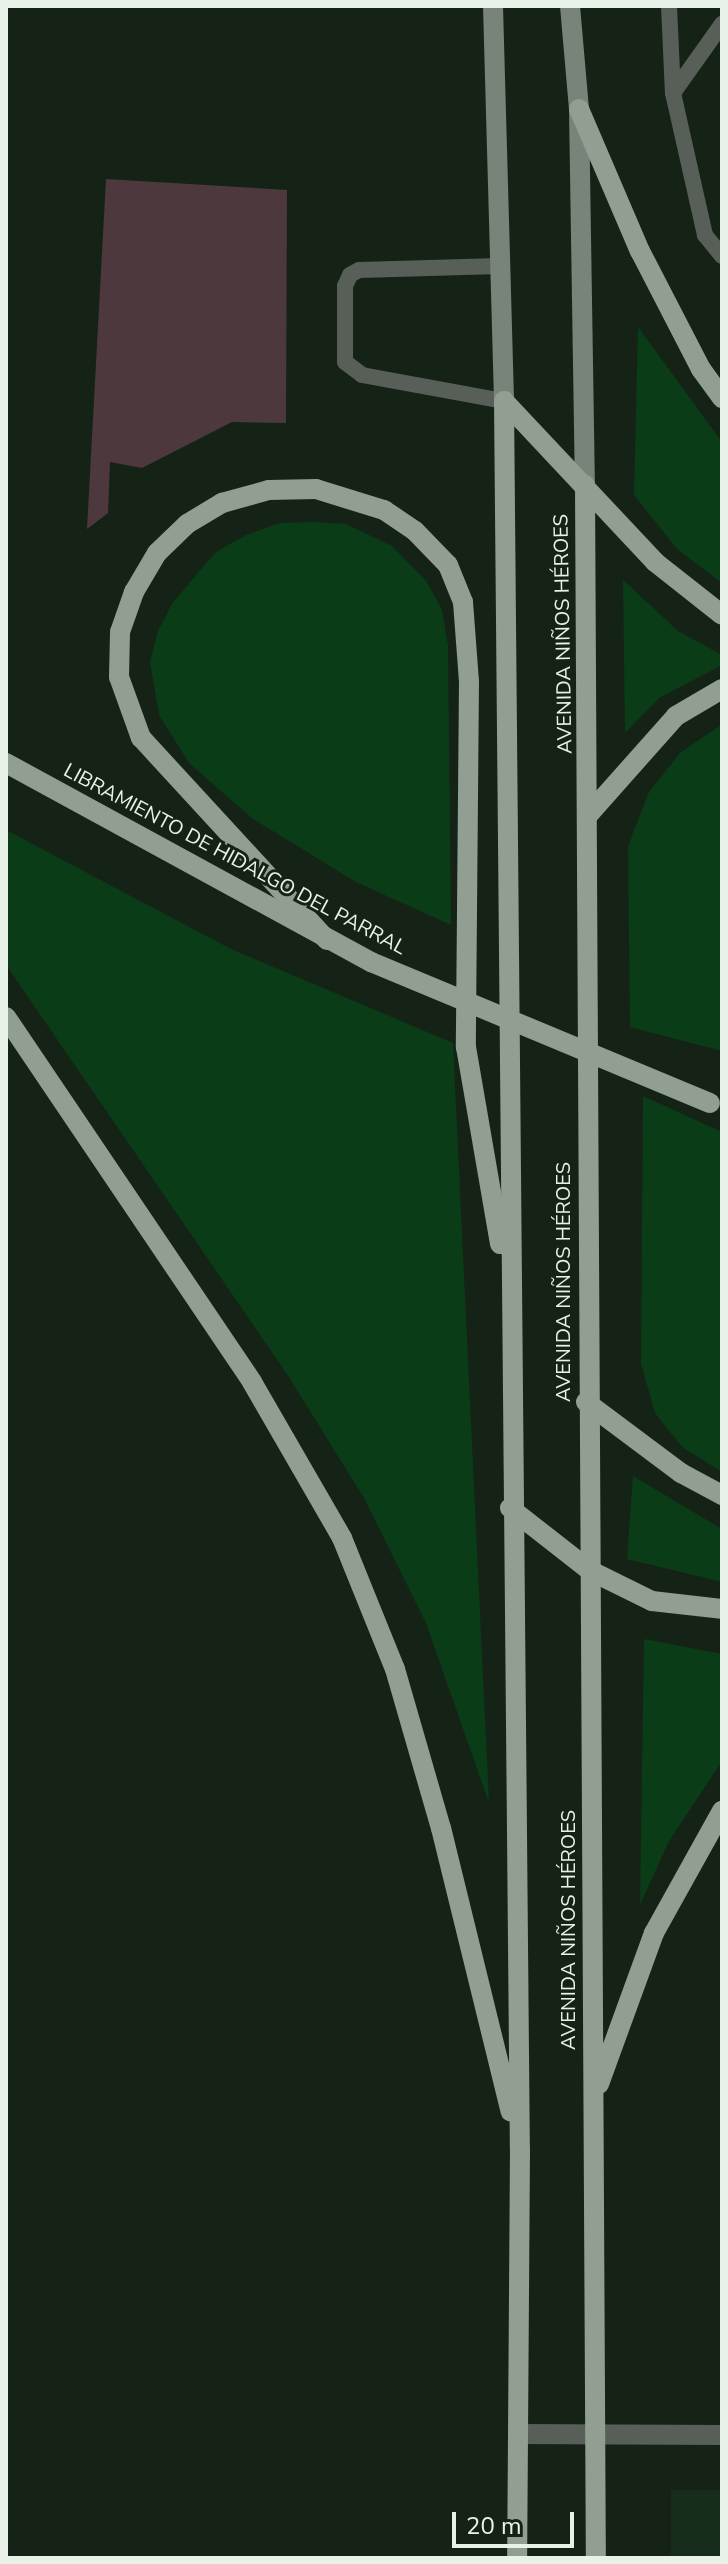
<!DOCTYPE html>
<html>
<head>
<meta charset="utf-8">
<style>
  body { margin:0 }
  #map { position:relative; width:728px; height:2564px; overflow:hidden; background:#152317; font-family:"Nunito Sans",sans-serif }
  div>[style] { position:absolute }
  .built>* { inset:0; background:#182c1b; transform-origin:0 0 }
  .green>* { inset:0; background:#0a3c18 }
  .building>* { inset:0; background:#4d383d }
  .lane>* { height:16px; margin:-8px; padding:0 8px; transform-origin:8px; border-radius:8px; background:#585f59 }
  .street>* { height:20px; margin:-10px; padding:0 10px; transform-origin:10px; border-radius:10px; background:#585f59 }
  .secondary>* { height:20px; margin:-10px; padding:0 10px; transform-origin:10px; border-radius:10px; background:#788379 }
  .primary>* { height:20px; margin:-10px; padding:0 10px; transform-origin:10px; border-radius:10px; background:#909f92 }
  .primary-bridge>* { height:20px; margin:-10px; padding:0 10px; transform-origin:10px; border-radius:10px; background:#909f92 }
  span { translate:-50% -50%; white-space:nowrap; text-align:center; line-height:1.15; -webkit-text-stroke:6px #152317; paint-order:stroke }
  .street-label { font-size:20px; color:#e8f2e9 }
  .frame { position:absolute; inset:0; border:8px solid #e8f2e9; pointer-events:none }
  .scale { position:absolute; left:452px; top:2512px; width:122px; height:36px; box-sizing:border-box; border:4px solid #e8f2e9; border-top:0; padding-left:10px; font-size:24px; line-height:28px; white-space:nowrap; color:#e8f2e9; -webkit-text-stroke:6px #152317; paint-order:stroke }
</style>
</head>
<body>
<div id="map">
  <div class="built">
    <i style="left:722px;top:2490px;width:68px;height:51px;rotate:90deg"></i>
  </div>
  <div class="green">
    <i style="clip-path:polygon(638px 327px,722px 442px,722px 583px,677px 549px,634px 495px)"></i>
    <i style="clip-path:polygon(312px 522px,346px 524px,392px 546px,427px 582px,442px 610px,448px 645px,451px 925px,356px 882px,253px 819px,189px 763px,159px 715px,150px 662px,158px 631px,173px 602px,216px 552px,246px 535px,280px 523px)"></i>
    <i style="clip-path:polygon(623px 580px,678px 631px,722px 655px,722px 665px,659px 698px,625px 733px)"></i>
    <i style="clip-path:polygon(722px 724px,722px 1051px,630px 1027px,628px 846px,649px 792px,680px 753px)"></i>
    <i style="clip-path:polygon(6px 830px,231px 949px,453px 1043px,489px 1803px,426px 1623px,364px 1498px,287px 1374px,6px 965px)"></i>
    <i style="clip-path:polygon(643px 1096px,722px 1132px,722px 1472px,682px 1447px,655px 1413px,641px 1364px)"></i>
    <i style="clip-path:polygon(633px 1476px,722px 1529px,722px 1582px,627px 1559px)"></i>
    <i style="clip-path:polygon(644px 1639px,722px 1654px,722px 1761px,669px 1841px,640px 1905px)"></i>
  </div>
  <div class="building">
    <i style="clip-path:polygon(106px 179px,287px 190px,286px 423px,232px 422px,142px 468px,110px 462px,108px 513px,87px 529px)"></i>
  </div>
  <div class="lane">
    <i style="left:669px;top:6px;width:87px;rotate:87.4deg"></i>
    <i style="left:673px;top:93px;width:146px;rotate:77.3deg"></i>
    <i style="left:705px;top:235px;width:27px;rotate:51deg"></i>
    <i style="left:673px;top:93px;width:85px;rotate:-54.6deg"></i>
    <i style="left:500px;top:266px;width:141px;rotate:178.4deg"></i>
    <i style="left:359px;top:270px;width:10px;rotate:151deg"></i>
    <i style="left:350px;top:275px;width:12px;rotate:114deg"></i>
    <i style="left:345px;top:286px;width:76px;rotate:90deg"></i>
    <i style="left:345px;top:362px;width:21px;rotate:37deg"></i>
    <i style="left:362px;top:375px;width:144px;rotate:10.4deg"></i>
  </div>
  <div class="street">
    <i style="left:518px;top:2434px;width:204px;rotate:0.3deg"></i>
  </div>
  <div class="secondary">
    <i style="left:493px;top:6px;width:395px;rotate:88.4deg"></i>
    <i style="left:570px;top:6px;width:103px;rotate:85deg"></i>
    <i style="left:579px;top:109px;width:376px;rotate:89.1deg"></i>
  </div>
  <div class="primary">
    <i style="left:579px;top:109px;width:155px;rotate:66.8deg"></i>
    <i style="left:640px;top:251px;width:133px;rotate:62.7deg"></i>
    <i style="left:701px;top:369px;width:36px;rotate:54deg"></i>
    <i style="left:504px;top:401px;width:1748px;rotate:89.48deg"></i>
    <i style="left:520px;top:2149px;width:409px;rotate:90.4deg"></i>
    <i style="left:504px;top:401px;width:221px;rotate:46.8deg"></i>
    <i style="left:655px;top:562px;width:85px;rotate:38.3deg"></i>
    <i style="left:585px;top:485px;width:2073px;rotate:89.7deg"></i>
    <i style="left:6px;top:763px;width:416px;rotate:28.6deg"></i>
    <i style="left:589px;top:814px;width:131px;rotate:-48.4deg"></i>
    <i style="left:676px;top:716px;width:53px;rotate:-30.4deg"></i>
    <i style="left:327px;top:940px;width:275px;rotate:-132.6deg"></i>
    <i style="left:141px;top:738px;width:65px;rotate:-109.8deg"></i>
    <i style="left:119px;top:677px;width:45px;rotate:-88.7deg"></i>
    <i style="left:120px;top:632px;width:42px;rotate:-70.7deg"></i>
    <i style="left:134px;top:592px;width:45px;rotate:-59.5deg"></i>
    <i style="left:157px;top:553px;width:42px;rotate:-44deg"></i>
    <i style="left:187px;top:524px;width:41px;rotate:-31deg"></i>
    <i style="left:222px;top:503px;width:49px;rotate:-15.5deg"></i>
    <i style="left:269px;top:490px;width:47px;rotate:-1.2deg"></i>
    <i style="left:316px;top:489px;width:71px;rotate:17.2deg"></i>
    <i style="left:384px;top:510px;width:37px;rotate:34deg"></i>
    <i style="left:415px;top:531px;width:47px;rotate:45.9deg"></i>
    <i style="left:448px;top:565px;width:40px;rotate:68deg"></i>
    <i style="left:463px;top:602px;width:79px;rotate:85.7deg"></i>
    <i style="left:469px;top:681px;width:366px;rotate:90.5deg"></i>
    <i style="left:466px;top:1047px;width:200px;rotate:80.2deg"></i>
    <i style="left:6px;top:1017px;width:440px;rotate:56deg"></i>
    <i style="left:252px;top:1382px;width:180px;rotate:60deg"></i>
    <i style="left:342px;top:1538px;width:141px;rotate:68deg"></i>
    <i style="left:395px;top:1669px;width:166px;rotate:73.9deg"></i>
    <i style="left:441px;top:1828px;width:292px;rotate:76.2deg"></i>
    <i style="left:586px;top:1402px;width:119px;rotate:36.8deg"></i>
    <i style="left:681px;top:1473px;width:47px;rotate:28.2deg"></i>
    <i style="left:510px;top:1508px;width:100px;rotate:38.1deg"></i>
    <i style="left:589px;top:1570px;width:70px;rotate:26.2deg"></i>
    <i style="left:652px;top:1601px;width:70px;rotate:6.5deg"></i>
    <i style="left:599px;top:2084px;width:161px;rotate:-70deg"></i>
    <i style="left:654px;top:1933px;width:140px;rotate:-60.9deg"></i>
  </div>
  <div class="primary-bridge">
    <i style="left:371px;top:962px;width:367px;rotate:22.6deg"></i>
  </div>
  <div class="street-label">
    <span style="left:563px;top:634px;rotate:-91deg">AVENIDA NIÑOS HÉROES</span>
    <span style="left:235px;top:859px;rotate:28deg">LIBRAMIENTO DE HIDALGO DEL PARRAL</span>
    <span style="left:563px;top:1282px;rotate:-90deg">AVENIDA NIÑOS HÉROES</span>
    <span style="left:568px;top:1930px;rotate:-90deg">AVENIDA NIÑOS HÉROES</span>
  </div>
  <div class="frame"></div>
  <div class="scale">20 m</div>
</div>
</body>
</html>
